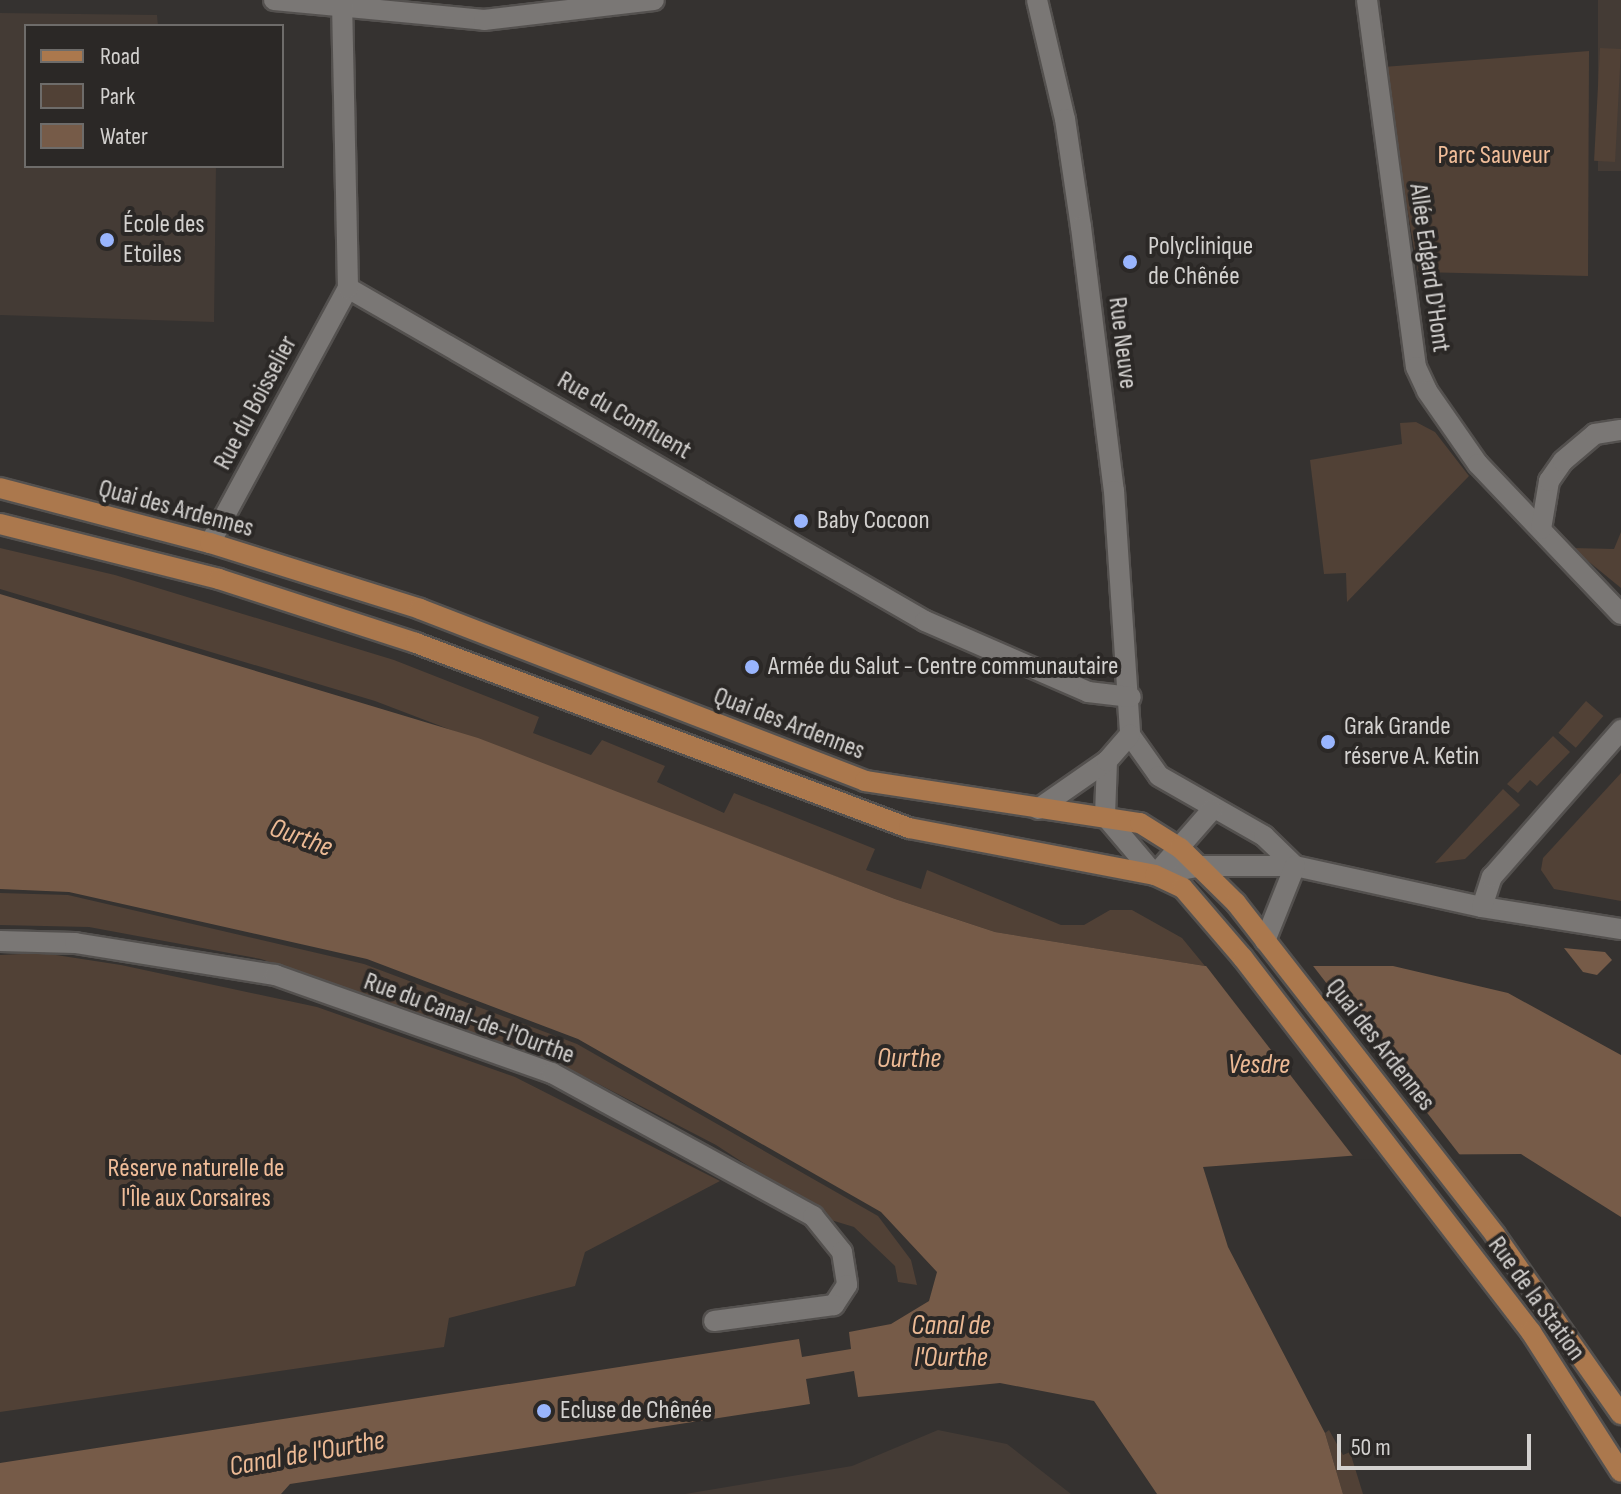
<!DOCTYPE html>
<html>
<head>
<meta charset="utf-8">
<style>
  body { margin:0 }
  #map { position:relative; width:1621px; height:1494px; overflow:hidden; background:#353230; font-family:"Sofia Sans Condensed",sans-serif }
  div>[style] { position:absolute }
  .built>* { inset:0; background:#443b35; transform-origin:0 0 }
  .green>* { inset:0; background:#514136; transform-origin:0 0 }
  .water>* { inset:0; background:#765b48 }
  .pier>* { inset:0; background:#353230 }
  .roads { filter:drop-shadow(2px 0 #54514f) drop-shadow(-2px 0 #54514f) drop-shadow(0 2px #54514f) drop-shadow(0 -2px #54514f) }
  .minor>* { height:20px; margin:-10px; padding:0 10px; transform-origin:10px; border-radius:10px; background:#7a7775 }
  .major>* { height:20px; margin:-10px; padding:0 10px; transform-origin:10px; border-radius:10px; background:#ab784d }
  .dots>* { width:22px; height:22px; translate:-50% -50%; box-sizing:border-box; border:4px solid #2b2826; border-radius:50% }
  span { translate:-50% -50%; white-space:nowrap; text-align:center; line-height:1.15; -webkit-text-stroke:8px #2b2826; paint-order:stroke }
  .park-label { font-size:26px; color:#f0bd99 }
  .poi-label { font-size:26px; color:#d3d1cf }
  .left { translate:0 -50%; text-align:left }
  .street-label { font-size:26px; color:#d3d1cf }
  .water-label { font-size:28px; color:#ecba95; font-style:italic }
  .legend { position:absolute; left:24px; top:24px; width:260px; height:144px; box-sizing:border-box; background:#2b2826; border:2px solid #6e6c6a; margin:0; padding:10px 14px; list-style:none; font-size:24px; color:#d3d1cf }
  .legend li { display:flex; align-items:center; gap:16px; height:40px }
  .legend b { width:40px; border:2px solid #6e6c6a }
  .scale { position:absolute; left:1337px; top:1434px; width:194px; height:36px; box-sizing:border-box; border:4px solid #d3d1cf; border-top:0; padding-left:10px; font-size:24px; line-height:28px; white-space:nowrap; color:#d3d1cf; -webkit-text-stroke:6px #2b2826; paint-order:stroke }
</style>
</head>
<body>
<div id="map">
  <div class="built">
    <i style="left:1598px;top:0;width:23px;height:171px"></i>
    <i style="clip-path:polygon(0 13px,157px 15px,158px 26px,26px 26px,26px 166px,216px 166px,214px 322px,0 315px)"></i>
    <i style="clip-path:polygon(938px 1430px,1007px 1444px,1071px 1494px,685px 1494px,852px 1466px)"></i>
  </div>
  <div class="green">
    <i style="left:1600px;top:48px;width:21px;height:113px;rotate:3deg"></i>
    <i style="clip-path:polygon(1589px 51px,1588px 276px,1418px 272px,1383px 67px)"></i>
    <i style="clip-path:polygon(1416px 422px,1435px 432px,1469px 476px,1347px 602px,1346px 573px,1324px 574px,1310px 460px,1402px 444px,1400px 423px)"></i>
    <i style="clip-path:polygon(1621px 532px,1621px 588px,1572px 548px,1614px 549px)"></i>
    <i style="clip-path:polygon(0 548px,115px 575px,394px 660px,539px 717px,533px 733px,591px 755px,602px 740px,665px 766px,657px 782px,724px 813px,734px 793px,875px 849px,866px 870px,921px 889px,927px 870px,1061px 925px,1084px 925px,1110px 910px,1132px 910px,1182px 938px,1205px 966px,995px 932px,895px 899px,375px 701px,0 589px)"></i>
    <i style="left:1586px;top:701px;width:23px;height:42px;rotate:41deg"></i>
    <i style="clip-path:polygon(1553px 736px,1570px 752px,1537px 786px,1530px 780px,1518px 793px,1507px 784px)"></i>
    <i style="clip-path:polygon(1621px 773px,1621px 901px,1554px 889px,1541px 870px,1543px 858px)"></i>
    <i style="clip-path:polygon(1503px 789px,1520px 805px,1465px 859px,1435px 863px)"></i>
    <i style="clip-path:polygon(0 893px,68px 895px,364px 964px,577px 1044px,878px 1216px,911px 1260px,917px 1285px,898px 1282px,895px 1266px,854px 1227px,831px 1220px,716px 1145px,560px 1064px,261px 959px,89px 927px,0 925px)"></i>
    <i style="clip-path:polygon(43px 953px,121px 965px,317px 1007px,515px 1077px,720px 1181px,585px 1252px,575px 1286px,449px 1318px,444px 1347px,0 1412px,0 955px)"></i>
    <i style="clip-path:polygon(1329px 1430px,1343px 1455px,1350px 1452px,1363px 1494px,1343px 1494px,1325px 1433px)"></i>
  </div>
  <div class="water">
    <i style="clip-path:polygon(0 594px,478px 738px,895px 899px,995px 932px,1205px 966px,1393px 966px,1508px 993px,1621px 1055px,1621px 1217px,1521px 1154px,1361px 1155px,1203px 1167px,1228px 1247px,1325px 1433px,1343px 1494px,1157px 1494px,1094px 1401px,1000px 1383px,858px 1397px,854px 1371px,806px 1379px,810px 1404px,290px 1484px,281px 1494px,0 1494px,0 1463px,799px 1339px,802px 1357px,851px 1349px,849px 1332px,891px 1324px,929px 1301px,937px 1272px,881px 1212px,578px 1039px,367px 959px,69px 892px,0 889px)"></i>
    <i style="clip-path:polygon(1564px 948px,1605px 952px,1612px 960px,1597px 975px,1583px 972px)"></i>
  </div>
  <div class="pier">
    <i style="clip-path:polygon(1203px 962px,1310px 962px,1463px 1159px,1356px 1160px)"></i>
  </div>
  <div class="roads">
    <div class="minor">
      <i style="left:274px;top:0;width:211px;rotate:5.4deg"></i>
      <i style="left:484px;top:20px;width:171px;rotate:-6.7deg"></i>
      <i style="left:1037px;top:0;width:122px;rotate:76.8deg"></i>
      <i style="left:1065px;top:119px;width:109px;rotate:81.6deg"></i>
      <i style="left:1081px;top:227px;width:266px;rotate:82.9deg"></i>
      <i style="left:1114px;top:491px;width:245px;rotate:86.2deg"></i>
      <i style="left:1130px;top:735px;width:50px;rotate:54.7deg"></i>
      <i style="left:1159px;top:776px;width:121px;rotate:29.7deg"></i>
      <i style="left:1264px;top:836px;width:43px;rotate:44.1deg"></i>
      <i style="left:1295px;top:866px;width:191px;rotate:12.4deg"></i>
      <i style="left:1482px;top:907px;width:141px;rotate:9deg"></i>
      <i style="left:1367px;top:0;width:370px;rotate:82.4deg"></i>
      <i style="left:1416px;top:367px;width:26px;rotate:65deg"></i>
      <i style="left:1427px;top:391px;width:89px;rotate:55.1deg"></i>
      <i style="left:1478px;top:464px;width:207px;rotate:46.4deg"></i>
      <i style="left:348px;top:288px;width:666px;rotate:29.99deg"></i>
      <i style="left:925px;top:621px;width:178px;rotate:23.5deg"></i>
      <i style="left:1088px;top:692px;width:43px;rotate:6.6deg"></i>
      <i style="left:1541px;top:529px;width:49px;rotate:-80.5deg"></i>
      <i style="left:1549px;top:481px;width:24px;rotate:-55deg"></i>
      <i style="left:1563px;top:461px;width:42px;rotate:-40.2deg"></i>
      <i style="left:1595px;top:434px;width:26px;rotate:-9deg"></i>
      <i style="left:210px;top:543px;width:290px;rotate:-61.6deg"></i>
      <i style="left:348px;top:288px;width:288px;rotate:-91.2deg"></i>
      <i style="left:1107px;top:761px;width:55px;rotate:92.1deg"></i>
      <i style="left:1105px;top:816px;width:77px;rotate:49.7deg"></i>
      <i style="left:1038px;top:809px;width:84px;rotate:-34.8deg"></i>
      <i style="left:1107px;top:761px;width:35px;rotate:-49deg"></i>
      <i style="left:1155px;top:875px;width:48px;rotate:-10.8deg"></i>
      <i style="left:1202px;top:866px;width:93px"></i>
      <i style="left:1155px;top:875px;width:86px;rotate:-48.8deg"></i>
      <i style="left:1482px;top:907px;width:32px;rotate:-72deg"></i>
      <i style="left:1492px;top:877px;width:196px;rotate:-48.7deg"></i>
      <i style="left:0;top:941px;width:75px;rotate:1.5deg"></i>
      <i style="left:75px;top:943px;width:203px;rotate:9.1deg"></i>
      <i style="left:275px;top:975px;width:294px;rotate:19.5deg"></i>
      <i style="left:552px;top:1073px;width:298px;rotate:28.7deg"></i>
      <i style="left:813px;top:1216px;width:46px;rotate:51.1deg"></i>
      <i style="left:842px;top:1252px;width:33px;rotate:81deg"></i>
      <i style="left:847px;top:1285px;width:24px;rotate:123deg"></i>
      <i style="left:834px;top:1305px;width:121px;rotate:172.4deg"></i>
      <i style="left:1265px;top:941px;width:81px;rotate:-68.2deg"></i>
    </div>
    <div class="major">
      <i style="left:0;top:488px;width:217px;rotate:14.7deg"></i>
      <i style="left:210px;top:543px;width:220px;rotate:17.4deg"></i>
      <i style="left:420px;top:609px;width:477px;rotate:21.1deg"></i>
      <i style="left:865px;top:781px;width:278px;rotate:8.7deg"></i>
      <i style="left:1140px;top:823px;width:47px;rotate:32deg"></i>
      <i style="left:1180px;top:848px;width:78px;rotate:44.5deg"></i>
      <i style="left:1236px;top:903px;width:421px;rotate:52deg"></i>
      <i style="left:1495px;top:1235px;width:219px;rotate:54.9deg"></i>
      <i style="left:0;top:524px;width:226px;rotate:14.1deg"></i>
      <i style="left:219px;top:579px;width:207px;rotate:18deg"></i>
      <i style="left:416px;top:643px;width:527px;rotate:20.57deg"></i>
      <i style="left:909px;top:828px;width:250px;rotate:10.8deg"></i>
      <i style="left:1155px;top:875px;width:31px;rotate:25deg"></i>
      <i style="left:1183px;top:888px;width:92px;rotate:49.4deg"></i>
      <i style="left:1243px;top:958px;width:472px;rotate:52.4deg"></i>
      <i style="left:1531px;top:1332px;width:166px;rotate:57.3deg"></i>
    </div>
  </div>
  <div class="dots">
    <i style="left:107px;top:240px;background:#99b5fd"></i>
    <i style="left:1130px;top:262px;background:#99b5fd"></i>
    <i style="left:801px;top:521px;background:#99b5fd"></i>
    <i style="left:752px;top:667px;background:#99b5fd"></i>
    <i style="left:1328px;top:742px;background:#99b5fd"></i>
    <i style="left:544px;top:1411px;background:#99b5fd"></i>
  </div>
  <div class="park-label">
    <span style="left:1494px;top:156px">Parc Sauveur</span>
    <span style="left:196px;top:1184px">Réserve naturelle de<br>l'Île aux Corsaires</span>
  </div>
  <div class="poi-label">
    <span class="left" style="left:123px;top:240px">École des<br>Etoiles</span>
    <span class="left" style="left:1148px;top:262px">Polyclinique<br>de Chênée</span>
    <span class="left" style="left:817px;top:521px">Baby Cocoon</span>
    <span class="left" style="left:768px;top:667px">Armée du Salut - Centre communautaire</span>
    <span class="left" style="left:1344px;top:742px">Grak Grande<br>réserve A. Ketin</span>
    <span class="left" style="left:560px;top:1411px">Ecluse de Chênée</span>
  </div>
  <div class="street-label">
    <span style="left:1429px;top:268px;rotate:82deg">Allée Edgard D'Hont</span>
    <span style="left:1122px;top:343px;rotate:83deg">Rue Neuve</span>
    <span style="left:256px;top:403px;rotate:-62deg">Rue du Boisselier</span>
    <span style="left:624px;top:416px;rotate:30deg">Rue du Confluent</span>
    <span style="left:176px;top:509px;rotate:15deg">Quai des Ardennes</span>
    <span style="left:789px;top:724px;rotate:21deg">Quai des Ardennes</span>
    <span style="left:469px;top:1019px;rotate:20deg">Rue du Canal-de-l'Ourthe</span>
    <span style="left:1380px;top:1045px;rotate:52deg">Quai des Ardennes</span>
    <span style="left:1536px;top:1299px;rotate:54deg">Rue de la Station</span>
  </div>
  <div class="water-label">
    <span style="left:301px;top:838px;rotate:20deg">Ourthe</span>
    <span style="left:909px;top:1059px">Ourthe</span>
    <span style="left:1259px;top:1065px">Vesdre</span>
    <span style="left:951px;top:1342px">Canal de<br>l'Ourthe</span>
    <span style="left:307px;top:1454px;rotate:-10deg">Canal de l'Ourthe</span>
  </div>
  <ul class="legend">
  <li><b style="height:10px;background:#ab784d"></b>Road</li>
  <li><b style="height:22px;background:#514136"></b>Park</li>
  <li><b style="height:22px;background:#765b48"></b>Water</li>
  </ul>
  <div class="scale">50 m</div>
</div>
</body>
</html>
